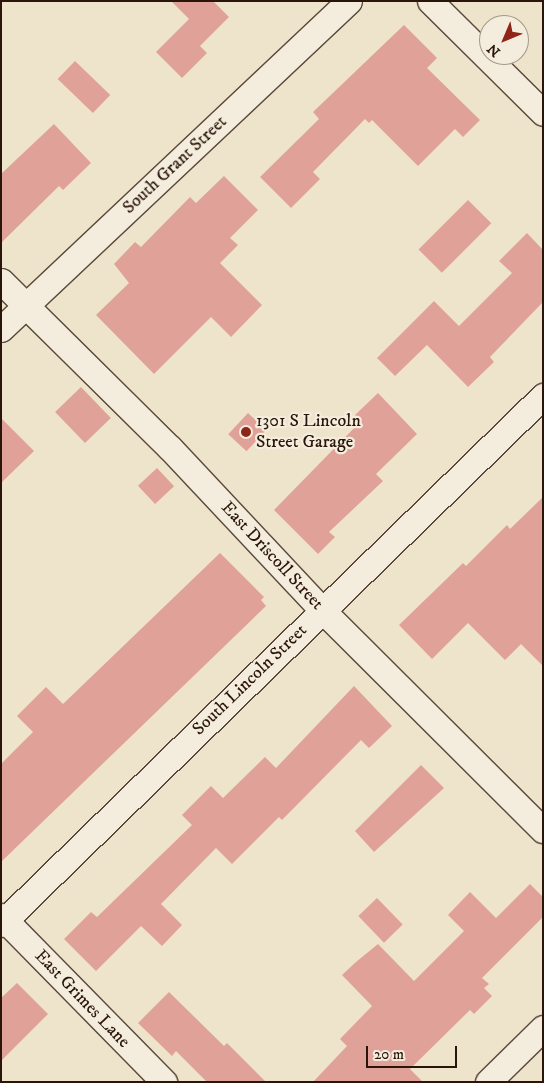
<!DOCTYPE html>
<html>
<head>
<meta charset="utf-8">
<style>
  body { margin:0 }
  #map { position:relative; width:544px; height:1083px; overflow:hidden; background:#eee4cb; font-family:"IM FELL DW Pica",serif }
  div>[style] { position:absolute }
  .building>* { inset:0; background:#e0a298; transform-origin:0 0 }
  .roads { filter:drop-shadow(1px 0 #5a493a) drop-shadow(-1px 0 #5a493a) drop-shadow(0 1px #5a493a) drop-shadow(0 -1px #5a493a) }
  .street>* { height:25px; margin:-12.5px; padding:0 12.5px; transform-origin:12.5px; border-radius:12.5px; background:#f4eddd }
  .dots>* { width:14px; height:14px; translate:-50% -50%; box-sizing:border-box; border:2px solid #f4eddd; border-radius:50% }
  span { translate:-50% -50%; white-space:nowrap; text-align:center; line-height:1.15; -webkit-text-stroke:4.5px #f4eddd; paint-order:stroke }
  .street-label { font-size:18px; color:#291509 }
  .poi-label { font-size:18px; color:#291509 }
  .left { translate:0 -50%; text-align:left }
  .frame { position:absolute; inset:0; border:2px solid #291509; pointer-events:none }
  .north { position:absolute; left:479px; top:15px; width:50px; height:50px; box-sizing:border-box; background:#f4eddd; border:1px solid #a39788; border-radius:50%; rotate:225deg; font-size:14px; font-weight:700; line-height:20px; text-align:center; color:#291509 }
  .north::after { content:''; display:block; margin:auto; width:18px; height:22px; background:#8f2418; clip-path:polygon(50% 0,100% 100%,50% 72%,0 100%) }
  .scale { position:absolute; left:366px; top:1046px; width:91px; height:22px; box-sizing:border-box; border:2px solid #291509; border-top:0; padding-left:6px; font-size:15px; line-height:18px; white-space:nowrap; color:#291509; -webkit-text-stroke:4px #f4eddd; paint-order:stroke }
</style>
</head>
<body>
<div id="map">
  <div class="building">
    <i style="clip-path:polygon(171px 1px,213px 1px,229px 17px,200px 46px,207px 53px,182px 78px,156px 52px,189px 19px)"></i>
    <i style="clip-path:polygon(404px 25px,437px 58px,427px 68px,480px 120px,463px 137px,455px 129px,418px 166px,372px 120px,369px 123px,365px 119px,313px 172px,320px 179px,291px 208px,260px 177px,319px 119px,313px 112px)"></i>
    <i style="left:75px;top:61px;width:49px;height:25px;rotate:44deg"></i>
    <i style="clip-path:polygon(54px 124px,91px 163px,63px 190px,59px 186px,1px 243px,1px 174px)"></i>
    <i style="clip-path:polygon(224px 176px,258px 210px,230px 238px,238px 245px,220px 263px,262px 305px,231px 337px,211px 317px,154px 374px,96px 315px,129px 283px,114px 264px,135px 242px,141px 247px,190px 197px,196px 203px)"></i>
    <i style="left:468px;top:200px;width:33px;height:70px;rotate:45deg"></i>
    <i style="clip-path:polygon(527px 233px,543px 250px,543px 302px,490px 357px,494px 362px,468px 387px,427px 345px,395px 376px,377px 358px,434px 301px,459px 326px,512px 273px,499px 261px)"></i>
    <i style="left:81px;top:387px;width:43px;height:36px;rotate:46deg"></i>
    <i style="clip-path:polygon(378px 393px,417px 434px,376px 474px,383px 481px,329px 532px,335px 537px,318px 554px,274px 510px,361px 421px,355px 415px)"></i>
    <i style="left:248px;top:413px;width:25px;height:29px;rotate:43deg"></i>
    <i style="clip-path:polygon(1px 418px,34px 451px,1px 483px)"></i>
    <i style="left:157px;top:468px;width:25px;height:26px;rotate:47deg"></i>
    <i style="clip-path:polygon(543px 497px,543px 666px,521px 644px,505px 660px,468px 623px,432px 659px,399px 625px,463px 563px,466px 566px,507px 525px,510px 529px)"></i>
    <i style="clip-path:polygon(220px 553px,264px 597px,261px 600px,266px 606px,1px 862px,1px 764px,33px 732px,17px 716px,46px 687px,63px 704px)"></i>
    <i style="clip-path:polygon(354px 686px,392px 726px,369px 748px,361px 740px,282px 820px,279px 817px,232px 864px,216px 848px,161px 904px,182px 925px,162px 946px,141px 926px,96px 971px,64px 939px,91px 912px,97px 917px,192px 825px,182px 815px,211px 786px,223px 798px,265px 757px,276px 768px)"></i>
    <i style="clip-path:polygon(421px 765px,444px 788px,374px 852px,355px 831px)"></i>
    <i style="clip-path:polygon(530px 884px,543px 897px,543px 917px,482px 978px,489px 984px,484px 988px,492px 996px,474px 1014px,470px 1010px,410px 1069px,423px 1082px,313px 1082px,347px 1046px,340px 1039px,372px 1006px,342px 975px,356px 962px,378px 944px,414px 981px,464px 931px,448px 915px,470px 892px,496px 918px)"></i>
    <i style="left:377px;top:898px;width:37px;height:26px;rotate:46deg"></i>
    <i style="clip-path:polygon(17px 983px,48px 1014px,1px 1061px,1px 998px)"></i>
    <i style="clip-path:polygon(169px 992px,224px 1046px,227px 1043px,266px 1082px,207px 1082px,176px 1051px,172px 1056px,138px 1023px)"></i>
  </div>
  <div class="roads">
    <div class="street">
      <i style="left:430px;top:1px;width:159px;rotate:44.7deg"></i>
      <i style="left:1px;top:281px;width:238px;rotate:44.7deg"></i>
      <i style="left:170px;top:448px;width:222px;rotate:46.8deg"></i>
      <i style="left:322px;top:610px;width:312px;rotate:44.9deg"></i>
      <i style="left:1px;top:329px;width:478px;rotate:-43.3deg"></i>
      <i style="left:1px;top:916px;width:233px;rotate:45.5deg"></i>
      <i style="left:1px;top:924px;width:757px;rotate:-44.25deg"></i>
      <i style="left:488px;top:1082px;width:77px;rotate:-44.5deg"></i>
    </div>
  </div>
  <div class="dots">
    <i style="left:246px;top:432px;background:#8f2418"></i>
  </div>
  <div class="street-label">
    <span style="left:175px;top:165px;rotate:-43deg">South Grant Street</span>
    <span style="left:272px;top:556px;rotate:47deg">East Driscoll Street</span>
    <span style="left:250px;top:680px;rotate:-44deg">South Lincoln Street</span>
    <span style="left:82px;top:999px;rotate:46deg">East Grimes Lane</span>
  </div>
  <div class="poi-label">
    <span class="left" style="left:256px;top:432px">1301 S Lincoln<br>Street Garage</span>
  </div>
  <div class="frame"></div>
  <div class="north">N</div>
  <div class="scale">20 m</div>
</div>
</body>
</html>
